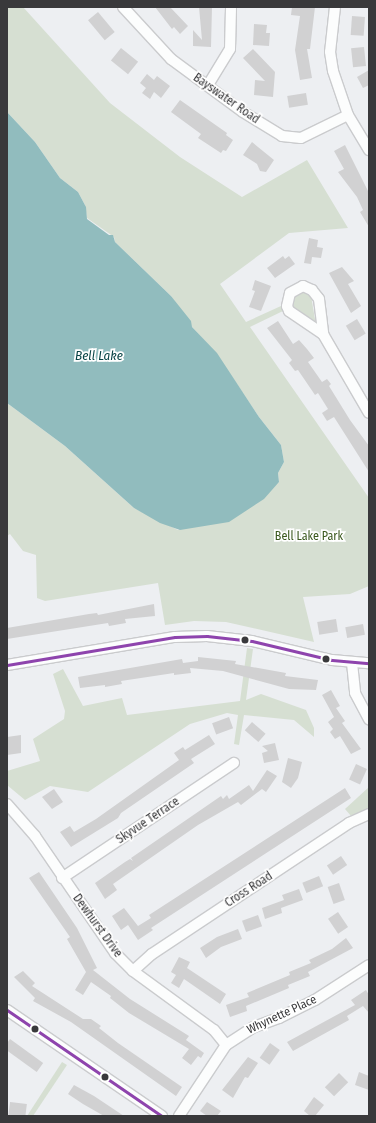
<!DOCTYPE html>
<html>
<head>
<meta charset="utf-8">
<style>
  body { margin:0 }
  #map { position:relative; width:376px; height:1123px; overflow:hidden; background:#edeff2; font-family:"Fira Sans Condensed",sans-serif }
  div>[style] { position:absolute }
  .green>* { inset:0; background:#d6dfd2 }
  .water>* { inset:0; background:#91bcbe }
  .building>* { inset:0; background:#d1d1d2; transform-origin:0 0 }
  .roads { filter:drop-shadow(1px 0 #cacbcd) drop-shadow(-1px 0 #cacbcd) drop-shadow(0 1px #cacbcd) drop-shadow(0 -1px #cacbcd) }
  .minor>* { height:10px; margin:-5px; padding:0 5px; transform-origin:5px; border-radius:5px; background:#fcfdfd }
  .bus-1>* { height:3px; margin:-1.5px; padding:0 1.5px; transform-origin:1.5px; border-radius:1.5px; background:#8e44ad }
  .dots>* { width:11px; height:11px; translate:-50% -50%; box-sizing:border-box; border:2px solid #fff; border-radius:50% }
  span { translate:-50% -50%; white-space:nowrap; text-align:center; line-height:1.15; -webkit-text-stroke:3.5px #fff; paint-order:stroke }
  .street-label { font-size:12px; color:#39393b }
  .park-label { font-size:12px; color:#3b591e }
  .water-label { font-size:13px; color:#074345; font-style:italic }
  .frame { position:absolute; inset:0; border:8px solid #39393b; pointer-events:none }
</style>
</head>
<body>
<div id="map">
  <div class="green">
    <i style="clip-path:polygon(7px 7px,23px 7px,110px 103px,180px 157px,242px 197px,307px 160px,348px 228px,289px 233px,220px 284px,246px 322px,281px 306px,283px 311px,250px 327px,369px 498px,369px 586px,350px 594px,303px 597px,314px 642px,226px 622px,194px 621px,165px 625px,158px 583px,45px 601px,37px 598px,36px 555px,23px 551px,10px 534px,7px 536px,7px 403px,65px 446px,134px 508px,178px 530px,247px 509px,279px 482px,278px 473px,284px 462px,281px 445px,259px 417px,216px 353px,192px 327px,171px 296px,115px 242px,114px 237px,87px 218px,85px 205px,78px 192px,60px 178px,35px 142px,7px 112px)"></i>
    <i style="clip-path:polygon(304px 291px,311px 296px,316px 325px,294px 307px,292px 297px)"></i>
    <i style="clip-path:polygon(247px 648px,253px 649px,246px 700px,261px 694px,306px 710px,314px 728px,314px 737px,294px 720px,244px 715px,239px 745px,234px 744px,238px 715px,227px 713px,190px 724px,88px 792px,50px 786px,25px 800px,7px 785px,7px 771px,40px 761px,33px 739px,64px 719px,65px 711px,53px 674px,63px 669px,83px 706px,122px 698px,127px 715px,240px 701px)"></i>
    <i style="clip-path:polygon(369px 787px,369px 809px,351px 816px,345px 809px)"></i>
    <i style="clip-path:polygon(62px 1062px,67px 1065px,33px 1116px,27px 1116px)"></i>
  </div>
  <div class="water">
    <i style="clip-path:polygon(7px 112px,35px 142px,60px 178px,78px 192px,86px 207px,87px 219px,109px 235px,113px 235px,115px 242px,171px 296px,191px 321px,192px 327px,217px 353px,259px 417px,281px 445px,284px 462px,278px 473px,279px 482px,264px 499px,229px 522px,180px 530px,160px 523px,134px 508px,65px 446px,7px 403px)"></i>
  </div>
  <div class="building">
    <i style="clip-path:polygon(155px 7px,170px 7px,188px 26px,180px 34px,174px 27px,172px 29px)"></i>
    <i style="clip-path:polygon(199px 7px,212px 7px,211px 47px,193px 46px,193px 30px,202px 40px)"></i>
    <i style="clip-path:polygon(292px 7px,315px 7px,310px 49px,307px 49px,312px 78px,300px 80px,295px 50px,300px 16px,291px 15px)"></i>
    <i style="left:98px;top:12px;width:26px;height:13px;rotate:50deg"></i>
    <i style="left:352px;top:16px;width:13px;height:19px;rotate:4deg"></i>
    <i style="clip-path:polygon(254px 24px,267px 25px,266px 33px,270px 33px,269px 46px,253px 45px)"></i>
    <i style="left:364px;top:47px;width:19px;height:13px;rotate:84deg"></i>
    <i style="left:121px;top:48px;width:22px;height:16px;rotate:39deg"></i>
    <i style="clip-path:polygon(253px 49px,275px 72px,273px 97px,254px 95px,255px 80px,265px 81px,243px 58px)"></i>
    <i style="clip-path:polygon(369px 70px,369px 85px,363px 88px,357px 77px)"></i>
    <i style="clip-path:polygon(147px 74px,154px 80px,157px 76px,170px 86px,161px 98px,154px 92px,150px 99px,142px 93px,146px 88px,140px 83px)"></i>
    <i style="left:306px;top:93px;width:12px;height:19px;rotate:81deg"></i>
    <i style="clip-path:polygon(180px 100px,227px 133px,226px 135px,233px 140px,226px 151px,223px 150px,221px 153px,198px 138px,201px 134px,171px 112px)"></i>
    <i style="clip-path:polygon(252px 142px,274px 160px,266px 172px,260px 171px,257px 164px,243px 155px)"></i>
    <i style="clip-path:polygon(345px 145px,369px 193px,369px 227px,360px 212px,363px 210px,357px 197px,338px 172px,344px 169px,334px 151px)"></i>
    <i style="clip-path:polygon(309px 238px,318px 240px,317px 247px,323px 248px,321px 258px,312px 257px,311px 264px,304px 263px)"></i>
    <i style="clip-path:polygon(283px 256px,285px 259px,289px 256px,295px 264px,275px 278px,267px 268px)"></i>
    <i style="clip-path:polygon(342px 267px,354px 281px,348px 284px,361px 306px,351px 313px,329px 273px)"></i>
    <i style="clip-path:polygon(255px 280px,271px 286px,261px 311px,249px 307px,255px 291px,252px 290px)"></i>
    <i style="left:357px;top:319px;width:17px;height:13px;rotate:59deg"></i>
    <i style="clip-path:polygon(278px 321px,293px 344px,299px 340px,307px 349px,314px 358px,308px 362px,322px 382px,327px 379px,331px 384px,329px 386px,350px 420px,369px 446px,369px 472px,334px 417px,327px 421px,322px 413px,328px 409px,318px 393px,315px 395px,298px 370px,295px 371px,289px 363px,292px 360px,267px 328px)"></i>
    <i style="clip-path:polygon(154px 604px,155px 616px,125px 619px,126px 623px,109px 626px,108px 623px,7px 639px,7px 628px,89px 614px,97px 613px,98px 615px)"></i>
    <i style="left:336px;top:619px;width:13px;height:19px;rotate:81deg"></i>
    <i style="left:363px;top:624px;width:11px;height:18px;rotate:80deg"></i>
    <i style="clip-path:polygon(198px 657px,236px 661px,235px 664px,286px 673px,285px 676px,318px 680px,316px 690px,289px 689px,223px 671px,190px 668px,191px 673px,174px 675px,174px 673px,121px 681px,122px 684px,105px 687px,105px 685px,80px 688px,78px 677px,182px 659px,183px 663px,198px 661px)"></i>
    <i style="clip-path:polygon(331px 690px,340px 706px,336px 708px,345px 721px,342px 723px,361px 749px,351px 754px,340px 736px,335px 739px,330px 732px,333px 729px,328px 722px,334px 717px,322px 695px)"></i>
    <i style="left:229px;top:717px;width:12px;height:18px;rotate:70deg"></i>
    <i style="left:252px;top:722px;width:18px;height:11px;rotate:41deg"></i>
    <i style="clip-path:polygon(21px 735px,21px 753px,7px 755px,7px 737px)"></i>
    <i style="clip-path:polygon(209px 735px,215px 744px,191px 759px,194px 763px,121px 813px,118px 818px,71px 847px,60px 832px,70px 826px,74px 832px,96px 819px,179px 760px,174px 753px,183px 747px,185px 750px)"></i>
    <i style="clip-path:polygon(275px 743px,279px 760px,264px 763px,262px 753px,268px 751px,262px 746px)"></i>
    <i style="clip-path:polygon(288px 758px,302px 762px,298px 778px,291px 788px,282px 782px)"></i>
    <i style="left:356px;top:764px;width:12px;height:17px;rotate:24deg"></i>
    <i style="clip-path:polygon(267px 770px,277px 776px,266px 792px,262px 789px,241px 805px,238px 802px,198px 825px,113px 884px,117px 890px,105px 899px,95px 883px,125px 862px,130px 859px,133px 861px,131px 858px,221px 796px,223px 799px,227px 795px,229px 799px,249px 785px,253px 791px)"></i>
    <i style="clip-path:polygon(345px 788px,351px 798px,151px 928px,153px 930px,138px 940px,128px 925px,121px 930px,112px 916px,124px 908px,138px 926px,151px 918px,149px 915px)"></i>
    <i style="clip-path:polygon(54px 789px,63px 802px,52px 809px,42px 797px)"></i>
    <i style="left:341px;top:856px;width:11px;height:17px;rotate:56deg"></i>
    <i style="clip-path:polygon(39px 872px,77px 928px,97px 968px,93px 970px,130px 999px,189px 1036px,186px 1040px,204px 1053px,201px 1058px,198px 1056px,191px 1065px,182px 1058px,189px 1049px,129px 1013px,110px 998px,111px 996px,91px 982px,83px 995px,75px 990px,86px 972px,67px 939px,70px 937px,29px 878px)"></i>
    <i style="left:319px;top:876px;width:11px;height:18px;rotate:68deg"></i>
    <i style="left:339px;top:883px;width:18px;height:12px;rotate:71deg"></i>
    <i style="clip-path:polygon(299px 889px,303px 900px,281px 908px,282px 913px,265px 919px,262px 908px,284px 900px,282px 895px)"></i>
    <i style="left:338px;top:912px;width:18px;height:12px;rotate:56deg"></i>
    <i style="left:258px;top:915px;width:12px;height:17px;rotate:70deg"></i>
    <i style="clip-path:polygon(238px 929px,242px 939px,221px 947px,206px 958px,200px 948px,217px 937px)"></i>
    <i style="clip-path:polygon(346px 938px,353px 948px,308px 972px,310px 976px,288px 985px,289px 988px,246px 1006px,247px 1011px,230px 1017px,226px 1005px,249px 997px,247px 993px,290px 975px,289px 972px,311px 963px,309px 960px,332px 949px)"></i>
    <i style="clip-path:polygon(179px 957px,190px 962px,187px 968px,226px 994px,220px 1004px,184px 979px,179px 988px,171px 983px,176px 975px,171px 972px)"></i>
    <i style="clip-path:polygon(23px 971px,35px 983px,32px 986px,83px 1019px,91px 1019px,101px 1026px,99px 1028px,118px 1043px,182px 1087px,176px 1096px,71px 1022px,33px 1001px,35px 998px,14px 977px)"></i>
    <i style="clip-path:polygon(366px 990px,369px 995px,369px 1013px,363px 1006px,347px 1016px,349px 1020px,293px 1051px,287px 1042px,355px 1005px,351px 1000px)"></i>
    <i style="left:10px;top:1039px;width:41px;height:11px;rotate:36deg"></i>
    <i style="left:270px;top:1043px;width:12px;height:18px;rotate:35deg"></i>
    <i style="clip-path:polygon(248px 1057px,258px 1063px,248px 1078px,245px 1077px,233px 1098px,222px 1090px)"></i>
    <i style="clip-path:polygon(359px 1072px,369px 1076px,369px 1090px,355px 1085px)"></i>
    <i style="left:339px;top:1073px;width:13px;height:20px;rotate:45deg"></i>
    <i style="clip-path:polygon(74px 1085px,94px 1096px,124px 1116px,104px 1116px,83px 1104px,68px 1094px)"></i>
    <i style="clip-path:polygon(314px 1097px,324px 1105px,315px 1116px,310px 1116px,304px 1111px)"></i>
    <i style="left:10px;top:1102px;width:17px;height:13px;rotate:7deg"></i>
    <i style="clip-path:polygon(207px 1102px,221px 1111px,217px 1116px,207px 1116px,200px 1111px)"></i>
  </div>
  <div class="roads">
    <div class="minor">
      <i style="left:123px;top:7px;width:71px;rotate:47.3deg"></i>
      <i style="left:171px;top:59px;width:89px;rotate:36.4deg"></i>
      <i style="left:243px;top:112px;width:46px;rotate:31.6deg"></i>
      <i style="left:282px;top:136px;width:19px;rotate:6deg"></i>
      <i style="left:301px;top:138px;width:52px;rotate:-26.1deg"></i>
      <i style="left:335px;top:7px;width:45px;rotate:96.3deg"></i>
      <i style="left:330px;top:52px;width:19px;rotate:81deg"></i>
      <i style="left:333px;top:71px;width:46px;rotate:71.2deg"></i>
      <i style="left:348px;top:115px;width:41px;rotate:59deg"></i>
      <i style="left:208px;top:85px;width:42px;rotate:-58.6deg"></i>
      <i style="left:230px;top:49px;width:42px;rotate:-88.6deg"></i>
      <i style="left:303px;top:286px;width:10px;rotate:24deg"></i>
      <i style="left:312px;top:290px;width:11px;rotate:52deg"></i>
      <i style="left:319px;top:299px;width:35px;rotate:83deg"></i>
      <i style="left:323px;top:334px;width:41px;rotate:-145.9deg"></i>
      <i style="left:289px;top:311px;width:5px;rotate:-112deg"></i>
      <i style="left:287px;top:306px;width:13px;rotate:-77deg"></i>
      <i style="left:290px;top:293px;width:15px;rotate:-28deg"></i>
      <i style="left:323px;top:334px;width:91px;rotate:59.8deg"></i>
      <i style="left:352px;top:663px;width:30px;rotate:84deg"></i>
      <i style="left:355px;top:693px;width:30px;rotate:62deg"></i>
      <i style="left:7px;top:665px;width:170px;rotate:-9.5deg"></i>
      <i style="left:175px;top:637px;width:32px;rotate:-2deg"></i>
      <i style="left:207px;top:636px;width:45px;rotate:6.3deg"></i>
      <i style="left:252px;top:641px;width:82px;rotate:13.4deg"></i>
      <i style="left:332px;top:660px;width:37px;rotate:5deg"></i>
      <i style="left:7px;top:804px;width:43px;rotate:48.8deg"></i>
      <i style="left:35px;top:836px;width:142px;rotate:55.6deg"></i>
      <i style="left:115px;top:953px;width:25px;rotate:45deg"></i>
      <i style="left:133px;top:971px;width:100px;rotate:36.1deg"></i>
      <i style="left:214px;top:1030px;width:19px;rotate:51deg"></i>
      <i style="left:62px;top:878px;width:207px;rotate:-33.8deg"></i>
      <i style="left:133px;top:971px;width:25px;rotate:-42deg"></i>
      <i style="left:152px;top:954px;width:237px;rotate:-33.6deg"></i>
      <i style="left:349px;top:823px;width:22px;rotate:-24deg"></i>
      <i style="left:7px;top:1010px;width:188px;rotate:34.4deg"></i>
      <i style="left:179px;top:1116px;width:85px;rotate:-56.5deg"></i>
      <i style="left:226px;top:1045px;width:33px;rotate:-33deg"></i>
      <i style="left:254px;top:1027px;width:27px;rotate:-20deg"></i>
      <i style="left:279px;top:1018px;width:40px;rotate:-26.6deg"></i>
      <i style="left:315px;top:1000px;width:64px;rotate:-32.9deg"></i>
    </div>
  </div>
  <div class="bus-1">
    <i style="left:7px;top:665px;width:170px;rotate:-9.5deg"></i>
    <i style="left:175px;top:637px;width:32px;rotate:-2deg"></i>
    <i style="left:207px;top:636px;width:45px;rotate:6.3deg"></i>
    <i style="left:252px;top:641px;width:82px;rotate:13.4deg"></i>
    <i style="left:332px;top:660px;width:37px;rotate:5deg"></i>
    <i style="left:7px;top:1010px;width:188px;rotate:34.4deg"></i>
  </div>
  <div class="dots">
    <i style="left:245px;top:640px;background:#39393b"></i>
    <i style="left:326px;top:659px;background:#39393b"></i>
    <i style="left:35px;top:1029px;background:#39393b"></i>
    <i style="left:105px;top:1077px;background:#39393b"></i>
  </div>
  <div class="street-label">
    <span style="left:226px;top:99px;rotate:35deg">Bayswater Road</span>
    <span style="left:148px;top:821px;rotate:-34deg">Skyvue Terrace</span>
    <span style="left:249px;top:890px;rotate:-33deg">Cross Road</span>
    <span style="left:97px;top:926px;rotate:54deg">Dewhurst Drive</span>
    <span style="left:282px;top:1015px;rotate:-25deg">Whynette Place</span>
  </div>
  <div class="park-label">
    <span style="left:309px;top:537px">Bell Lake Park</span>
  </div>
  <div class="water-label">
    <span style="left:99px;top:356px">Bell Lake</span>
  </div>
  <div class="frame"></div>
</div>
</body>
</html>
